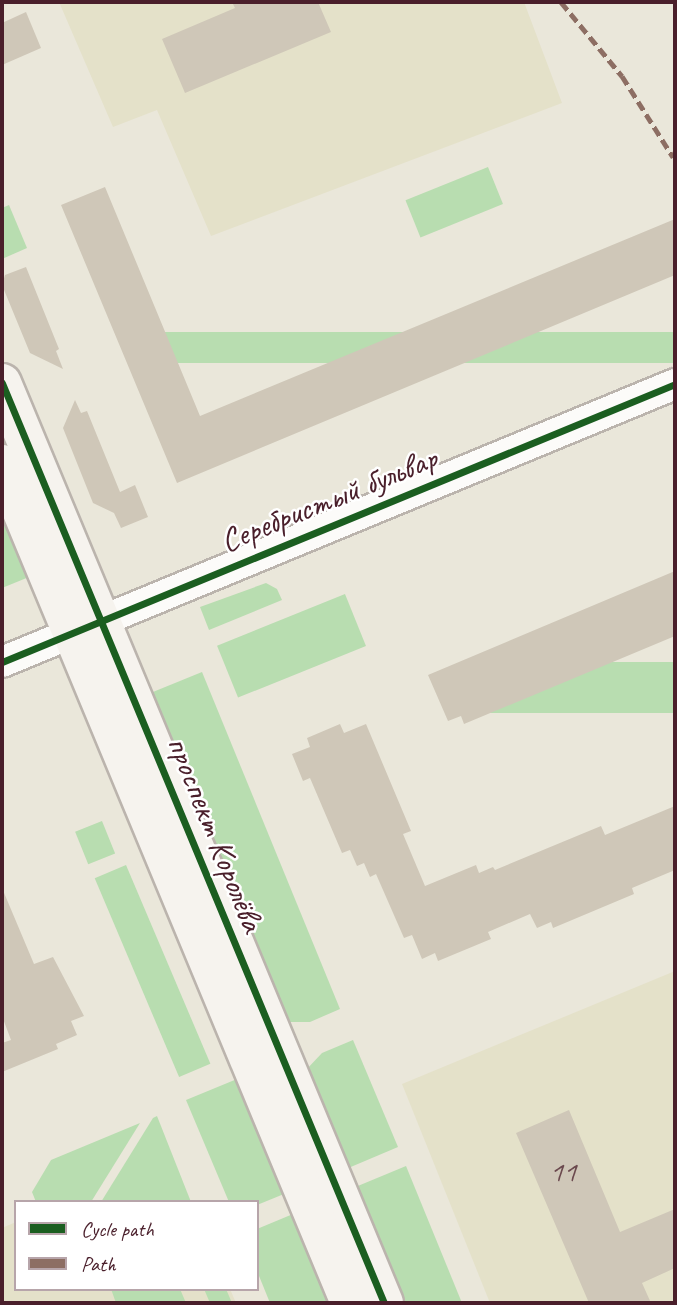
<!DOCTYPE html>
<html>
<head>
<meta charset="utf-8">
<style>
  body { margin:0 }
  #map { position:relative; width:677px; height:1305px; overflow:hidden; background:#eae7da; font-family:Caveat,sans-serif }
  div>[style] { position:absolute }
  .built>* { inset:0; background:#e4e1c9 }
  .green>* { inset:0; background:#b8ddb0; transform-origin:0 0 }
  .building>* { inset:0; background:#cfc7b8 }
  .roads { filter:drop-shadow(2px 0 #bbb4ad) drop-shadow(-2px 0 #bbb4ad) drop-shadow(0 2px #bbb4ad) drop-shadow(0 -2px #bbb4ad) }
  .street>* { height:30px; margin:-15px; padding:0 15px; transform-origin:15px; border-radius:15px; background:#fcfbf9 }
  .secondary>* { height:38px; margin:-19px; padding:0 19px; transform-origin:19px; border-radius:19px; background:#f6f3ee }
  .quiet>* { height:5px; margin-top:-2.5px; transform-origin:0; background:repeating-linear-gradient(90deg,#8d6e63 0 10px,transparent 0 15px) }
  .cycleway>* { height:7px; margin:-3.5px; padding:0 3.5px; transform-origin:3.5px; border-radius:3.5px; background:#1b5e20 }
  span { translate:-50% -50%; white-space:nowrap; text-align:center; line-height:1.15; -webkit-text-stroke:5px #fff; paint-order:stroke }
  .number-label { font-size:30px; color:#6b494e }
  .number-label span { -webkit-text-stroke-width:0 }
  .street-label { font-size:33px; color:#4a1f2b }
  .frame { position:absolute; inset:0; border:4px solid #4a1f2b; pointer-events:none }
  .legend { position:absolute; left:14px; top:1200px; width:245px; height:91px; box-sizing:border-box; background:#fff; border:2px solid #b7a5aa; margin:0; padding:9px 12px; list-style:none; font-size:21px; color:#4a1f2b }
  .legend li { display:flex; align-items:center; gap:14px; height:35px }
  .legend b { width:35px; border:2px solid #b7a5aa }
</style>
</head>
<body>
<div id="map">
  <div class="built">
    <i style="clip-path:polygon(59px 2px,524px 2px,562px 103px,211px 236px,157px 110px,113px 127px)"></i>
    <i style="clip-path:polygon(675px 971px,675px 1303px,490px 1303px,402px 1084px)"></i>
    <i style="clip-path:polygon(16px 1222px,16px 1289px,230px 1289px,236px 1303px,2px 1303px,2px 1228px)"></i>
  </div>
  <div class="green">
    <i style="left:488px;top:167px;width:40px;height:89px;rotate:68deg"></i>
    <i style="clip-path:polygon(9px 205px,27px 248px,2px 259px,2px 208px)"></i>
    <i style="left:675px;top:332px;width:31px;height:529px;rotate:90deg"></i>
    <i style="clip-path:polygon(2px 516px,29px 577px,2px 588px)"></i>
    <i style="clip-path:polygon(266px 583px,277px 589px,282px 600px,209px 630px,200px 607px)"></i>
    <i style="left:345px;top:594px;width:56px;height:138px;rotate:68deg"></i>
    <i style="left:675px;top:662px;width:51px;height:213px;rotate:90deg"></i>
    <i style="clip-path:polygon(202px 672px,340px 1009px,310px 1022px,286px 1022px,148px 694px)"></i>
    <i style="left:102px;top:821px;width:35px;height:29px;rotate:68deg"></i>
    <i style="left:126px;top:865px;width:216px;height:34px;rotate:67deg"></i>
    <i style="clip-path:polygon(353px 1040px,398px 1147px,346px 1169px,305px 1071px,322px 1053px)"></i>
    <i style="clip-path:polygon(237px 1079px,284px 1194px,257px 1205px,229px 1202px,186px 1100px)"></i>
    <i style="clip-path:polygon(157px 1116px,191px 1202px,101px 1202px,153px 1118px)"></i>
    <i style="clip-path:polygon(140px 1123px,91px 1202px,36px 1202px,32px 1192px,51px 1160px)"></i>
    <i style="clip-path:polygon(406px 1166px,462px 1303px,402px 1303px,353px 1188px)"></i>
    <i style="clip-path:polygon(293px 1214px,329px 1303px,270px 1303px,257px 1271px,257px 1229px)"></i>
    <i style="clip-path:polygon(111px 1289px,180px 1289px,186px 1303px,116px 1303px)"></i>
    <i style="clip-path:polygon(204px 1289px,226px 1289px,232px 1303px,210px 1303px)"></i>
  </div>
  <div class="building">
    <i style="clip-path:polygon(232px 2px,318px 2px,331px 32px,185px 93px,162px 39px,235px 8px)"></i>
    <i style="clip-path:polygon(26px 12px,41px 48px,2px 65px,2px 23px)"></i>
    <i style="clip-path:polygon(105px 187px,200px 416px,675px 219px,675px 275px,177px 483px,61px 205px)"></i>
    <i style="clip-path:polygon(26px 267px,59px 349px,56px 351px,63px 369px,30px 353px,2px 285px,5px 275px)"></i>
    <i style="clip-path:polygon(75px 400px,81px 413px,87px 411px,120px 492px,135px 485px,148px 517px,121px 528px,114px 513px,93px 503px,63px 428px)"></i>
    <i style="clip-path:polygon(675px 571px,675px 636px,464px 724px,461px 716px,448px 721px,428px 675px)"></i>
    <i style="clip-path:polygon(340px 724px,344px 733px,366px 724px,411px 831px,403px 834px,425px 886px,476px 865px,479px 873px,493px 867px,495px 870px,601px 826px,605px 835px,675px 806px,675px 870px,632px 888px,634px 894px,553px 928px,551px 922px,537px 928px,530px 914px,488px 932px,491px 939px,438px 961px,435px 953px,422px 959px,412px 935px,404px 938px,376px 874px,370px 877px,364px 863px,357px 866px,350px 850px,342px 853px,310px 778px,303px 781px,292px 754px,310px 747px,307px 738px)"></i>
    <i style="clip-path:polygon(2px 888px,34px 964px,53px 957px,84px 1016px,71px 1021px,77px 1035px,56px 1044px,58px 1049px,2px 1072px,2px 1043px,11px 1040px,2px 1016px)"></i>
    <i style="clip-path:polygon(569px 1110px,620px 1232px,675px 1209px,675px 1268px,642px 1283px,651px 1303px,589px 1303px,516px 1133px)"></i>
  </div>
  <div class="roads">
    <div class="street">
      <i style="left:2px;top:662px;width:728px;rotate:-22.44deg"></i>
    </div>
    <div class="secondary">
      <i style="left:2px;top:383px;width:996px;rotate:67.45deg"></i>
      <i style="left:2px;top:464px;width:908px;rotate:67.47deg"></i>
    </div>
  </div>
  <div class="quiet">
    <i style="left:561px;top:2px;width:96px;rotate:50.5deg"></i>
    <i style="left:622px;top:76px;width:96px;rotate:57.8deg"></i>
  </div>
  <div class="cycleway">
    <i style="left:2px;top:383px;width:996px;rotate:67.45deg"></i>
    <i style="left:2px;top:662px;width:728px;rotate:-22.44deg"></i>
  </div>
  <div class="number-label">
    <span style="left:563px;top:1171px">11</span>
  </div>
  <div class="street-label">
    <span style="left:329px;top:500px;rotate:-22deg">Серебристый бульвар</span>
    <span style="left:215px;top:834px;rotate:68deg">проспект Королёва</span>
  </div>
  <div class="frame"></div>
  <ul class="legend">
  <li><b style="height:9px;background:#1b5e20"></b>Cycle path</li>
  <li><b style="height:9px;background:#8d6e63"></b>Path</li>
  </ul>
</div>
</body>
</html>
